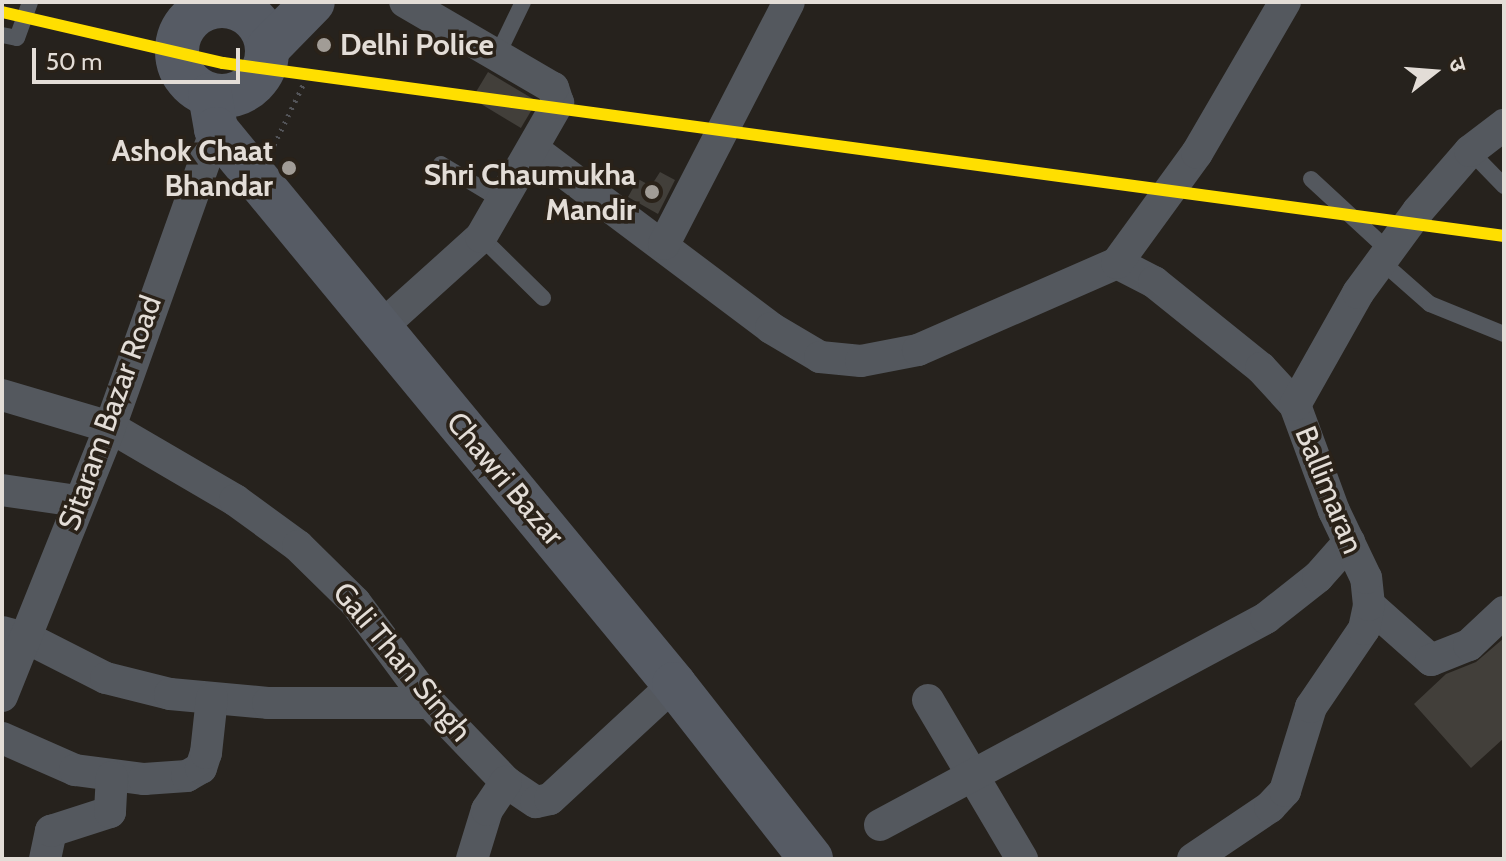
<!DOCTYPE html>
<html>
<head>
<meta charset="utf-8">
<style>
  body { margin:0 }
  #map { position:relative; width:1506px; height:861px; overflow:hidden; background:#26221d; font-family:Cabin,"Noto Sans Devanagari",sans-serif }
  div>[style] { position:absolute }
  .building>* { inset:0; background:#423f3a; transform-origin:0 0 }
  .path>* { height:5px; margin-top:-2.5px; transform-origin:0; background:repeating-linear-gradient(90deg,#535458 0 2px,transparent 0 8px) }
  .lane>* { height:16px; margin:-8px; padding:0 8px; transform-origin:8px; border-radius:8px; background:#54585e }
  .street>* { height:32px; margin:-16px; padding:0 16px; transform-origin:16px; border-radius:16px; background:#54585e }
  .secondary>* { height:44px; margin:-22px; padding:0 22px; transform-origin:22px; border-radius:22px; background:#565b64 }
  .secondary>.ring { margin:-22px; padding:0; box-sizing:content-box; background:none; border:44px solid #565b64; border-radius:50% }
  .metro-1>* { height:12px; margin:-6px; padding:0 6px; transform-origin:6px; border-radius:6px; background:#ffdf00 }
  .dots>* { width:22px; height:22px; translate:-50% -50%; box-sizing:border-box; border:4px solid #2a2219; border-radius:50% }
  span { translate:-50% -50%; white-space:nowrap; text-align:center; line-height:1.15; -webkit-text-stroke:7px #2a2219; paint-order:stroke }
  .poi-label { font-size:30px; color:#e3ddd7; font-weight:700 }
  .left { translate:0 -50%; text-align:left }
  .right { translate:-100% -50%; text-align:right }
  .street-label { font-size:30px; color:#e3ddd7 }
  .frame { position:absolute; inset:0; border:4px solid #e3ddd7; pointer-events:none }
  .north { position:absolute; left:1394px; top:32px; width:80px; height:80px; -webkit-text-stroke:6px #2a2219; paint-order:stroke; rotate:73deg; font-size:22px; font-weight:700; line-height:32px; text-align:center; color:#e3ddd7 }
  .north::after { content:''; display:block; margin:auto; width:28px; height:36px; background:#e3ddd7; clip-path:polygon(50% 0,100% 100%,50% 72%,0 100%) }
  .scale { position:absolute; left:32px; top:48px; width:208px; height:36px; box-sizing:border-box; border:4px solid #e3ddd7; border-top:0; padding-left:10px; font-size:24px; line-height:28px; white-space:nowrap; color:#e3ddd7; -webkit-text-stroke:6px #2a2219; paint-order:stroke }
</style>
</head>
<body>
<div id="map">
  <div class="building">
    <i style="left:488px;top:72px;width:57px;height:31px;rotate:31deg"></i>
    <i style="clip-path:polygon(660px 172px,675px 180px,658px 214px,628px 197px,638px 179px,651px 186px)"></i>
    <i style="clip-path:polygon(1504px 638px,1504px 738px,1471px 768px,1414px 704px,1446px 674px,1476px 662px)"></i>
  </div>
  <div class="path">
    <i style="left:274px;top:145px;width:67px;rotate:-64.2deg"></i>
  </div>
  <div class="lane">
    <i style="left:2px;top:35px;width:15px;rotate:11deg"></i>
    <i style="left:17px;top:38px;width:38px;rotate:-70deg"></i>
    <i style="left:497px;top:56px;width:60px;rotate:-64.3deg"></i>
    <i style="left:1470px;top:151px;width:49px;rotate:45.8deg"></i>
    <i style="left:441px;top:164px;width:74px;rotate:31.1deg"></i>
    <i style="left:1311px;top:179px;width:106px;rotate:42.7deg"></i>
    <i style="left:481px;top:237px;width:87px;rotate:44.5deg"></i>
    <i style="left:1381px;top:261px;width:65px;rotate:41.3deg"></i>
    <i style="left:1430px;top:304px;width:80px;rotate:22.1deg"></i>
  </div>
  <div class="street">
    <i style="left:533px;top:149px;width:298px;rotate:36.9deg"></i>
    <i style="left:771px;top:328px;width:57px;rotate:30.6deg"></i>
    <i style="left:820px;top:357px;width:41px;rotate:5.6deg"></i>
    <i style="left:861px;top:361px;width:58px;rotate:-10.9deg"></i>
    <i style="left:918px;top:350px;width:217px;rotate:-23.6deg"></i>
    <i style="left:1117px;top:263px;width:42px;rotate:27.2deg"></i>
    <i style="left:1154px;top:282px;width:137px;rotate:38.8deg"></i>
    <i style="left:1261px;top:368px;width:50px;rotate:47.4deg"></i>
    <i style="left:664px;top:244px;width:272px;rotate:-62.7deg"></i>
    <i style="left:1117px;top:263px;width:136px;rotate:-54deg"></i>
    <i style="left:1197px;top:153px;width:175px;rotate:-59.8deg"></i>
    <i style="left:380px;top:328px;width:136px;rotate:-42deg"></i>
    <i style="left:481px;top:237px;width:155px;rotate:-60.1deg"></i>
    <i style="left:558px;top:103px;width:16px;rotate:-108deg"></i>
    <i style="left:553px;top:88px;width:171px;rotate:-149.8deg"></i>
    <i style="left:2px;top:395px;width:113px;rotate:16.5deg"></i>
    <i style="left:110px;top:427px;width:145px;rotate:30.3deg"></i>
    <i style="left:235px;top:500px;width:78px;rotate:36.1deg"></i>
    <i style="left:298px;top:546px;width:80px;rotate:44.5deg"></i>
    <i style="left:355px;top:602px;width:126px;rotate:53.4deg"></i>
    <i style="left:430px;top:703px;width:110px;rotate:46.1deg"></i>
    <i style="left:506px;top:782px;width:36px;rotate:34deg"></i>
    <i style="left:536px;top:802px;width:14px;rotate:-12deg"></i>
    <i style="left:550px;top:799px;width:169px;rotate:-42.8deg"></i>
    <i style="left:2px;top:490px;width:76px;rotate:8.3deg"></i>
    <i style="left:1369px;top:605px;width:83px;rotate:41.6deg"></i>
    <i style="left:1431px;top:660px;width:41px;rotate:-21.5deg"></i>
    <i style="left:1469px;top:645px;width:48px;rotate:-43.3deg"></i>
    <i style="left:2px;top:632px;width:28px;rotate:15deg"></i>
    <i style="left:29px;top:639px;width:86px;rotate:26.9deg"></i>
    <i style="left:106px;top:678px;width:66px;rotate:14deg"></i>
    <i style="left:170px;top:694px;width:98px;rotate:5.2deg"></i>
    <i style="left:268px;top:703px;width:162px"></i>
    <i style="left:2px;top:696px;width:290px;rotate:-68.1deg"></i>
    <i style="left:110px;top:427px;width:316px;rotate:-70.4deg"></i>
    <i style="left:928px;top:700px;width:185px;rotate:59.4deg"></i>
    <i style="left:2px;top:738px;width:80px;rotate:23.7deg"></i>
    <i style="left:75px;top:770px;width:70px;rotate:7.4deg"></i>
    <i style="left:144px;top:779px;width:43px;rotate:-4deg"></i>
    <i style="left:187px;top:776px;width:16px;rotate:-30deg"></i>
    <i style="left:201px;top:768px;width:16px;rotate:-72deg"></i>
    <i style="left:206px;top:753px;width:55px;rotate:-83.8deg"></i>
    <i style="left:880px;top:825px;width:438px;rotate:-28.2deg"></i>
    <i style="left:1266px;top:618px;width:66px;rotate:-38.3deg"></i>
    <i style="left:1318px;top:577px;width:47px;rotate:-48.5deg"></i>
    <i style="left:45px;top:859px;width:29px;rotate:-78deg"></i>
    <i style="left:51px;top:831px;width:62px;rotate:-17.9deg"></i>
    <i style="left:110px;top:812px;width:35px;rotate:-87deg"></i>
    <i style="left:472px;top:859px;width:51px;rotate:-73deg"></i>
    <i style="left:487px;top:810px;width:34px;rotate:-56deg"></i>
    <i style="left:1193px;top:859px;width:93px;rotate:-34deg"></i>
    <i style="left:1270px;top:807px;width:22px;rotate:-47deg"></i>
    <i style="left:1285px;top:791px;width:88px;rotate:-72.8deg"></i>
    <i style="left:1311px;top:707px;width:94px;rotate:-55.8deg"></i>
    <i style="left:1364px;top:629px;width:25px;rotate:-78deg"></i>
    <i style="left:1369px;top:605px;width:27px;rotate:-96deg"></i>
    <i style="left:1366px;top:578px;width:74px;rotate:-115.5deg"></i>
    <i style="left:1334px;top:511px;width:113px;rotate:-110.2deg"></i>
    <i style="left:1295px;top:405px;width:129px;rotate:-60.6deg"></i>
    <i style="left:1358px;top:293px;width:102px;rotate:-53.8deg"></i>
    <i style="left:1418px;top:211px;width:79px;rotate:-49.1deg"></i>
    <i style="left:1470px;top:151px;width:43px;rotate:-37.4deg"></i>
  </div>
  <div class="secondary">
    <i class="ring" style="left:177px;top:6px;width:46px;height:46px"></i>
    <i style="left:268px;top:48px;width:64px;rotate:-45.6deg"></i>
    <i style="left:210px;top:95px;width:35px;rotate:80deg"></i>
    <i style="left:216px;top:129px;width:720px;rotate:50.47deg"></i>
    <i style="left:674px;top:684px;width:222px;rotate:51.9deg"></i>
  </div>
  <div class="metro-1">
    <i style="left:2px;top:12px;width:227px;rotate:13deg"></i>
    <i style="left:223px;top:63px;width:1293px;rotate:7.69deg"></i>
  </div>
  <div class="dots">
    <i style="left:324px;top:45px;background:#a19c96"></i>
    <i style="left:289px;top:168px;background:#a19c96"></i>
    <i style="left:652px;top:192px;background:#a19c96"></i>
  </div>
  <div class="poi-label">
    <span class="left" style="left:340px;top:45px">Delhi Police</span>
    <span class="right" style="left:273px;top:168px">Ashok Chaat<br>Bhandar</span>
    <span class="right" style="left:636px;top:192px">Shri Chaumukha<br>Mandir</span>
  </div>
  <div class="street-label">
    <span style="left:110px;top:413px;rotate:-70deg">Sitaram Bazar Road</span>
    <span style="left:505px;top:479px;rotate:50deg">Chawri Bazar</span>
    <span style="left:1329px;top:490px;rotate:68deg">Ballimaran</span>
    <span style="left:402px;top:662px;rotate:50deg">Gali Than Singh</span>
  </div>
  <div class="frame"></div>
  <div class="north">उ</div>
  <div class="scale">50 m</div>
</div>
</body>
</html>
